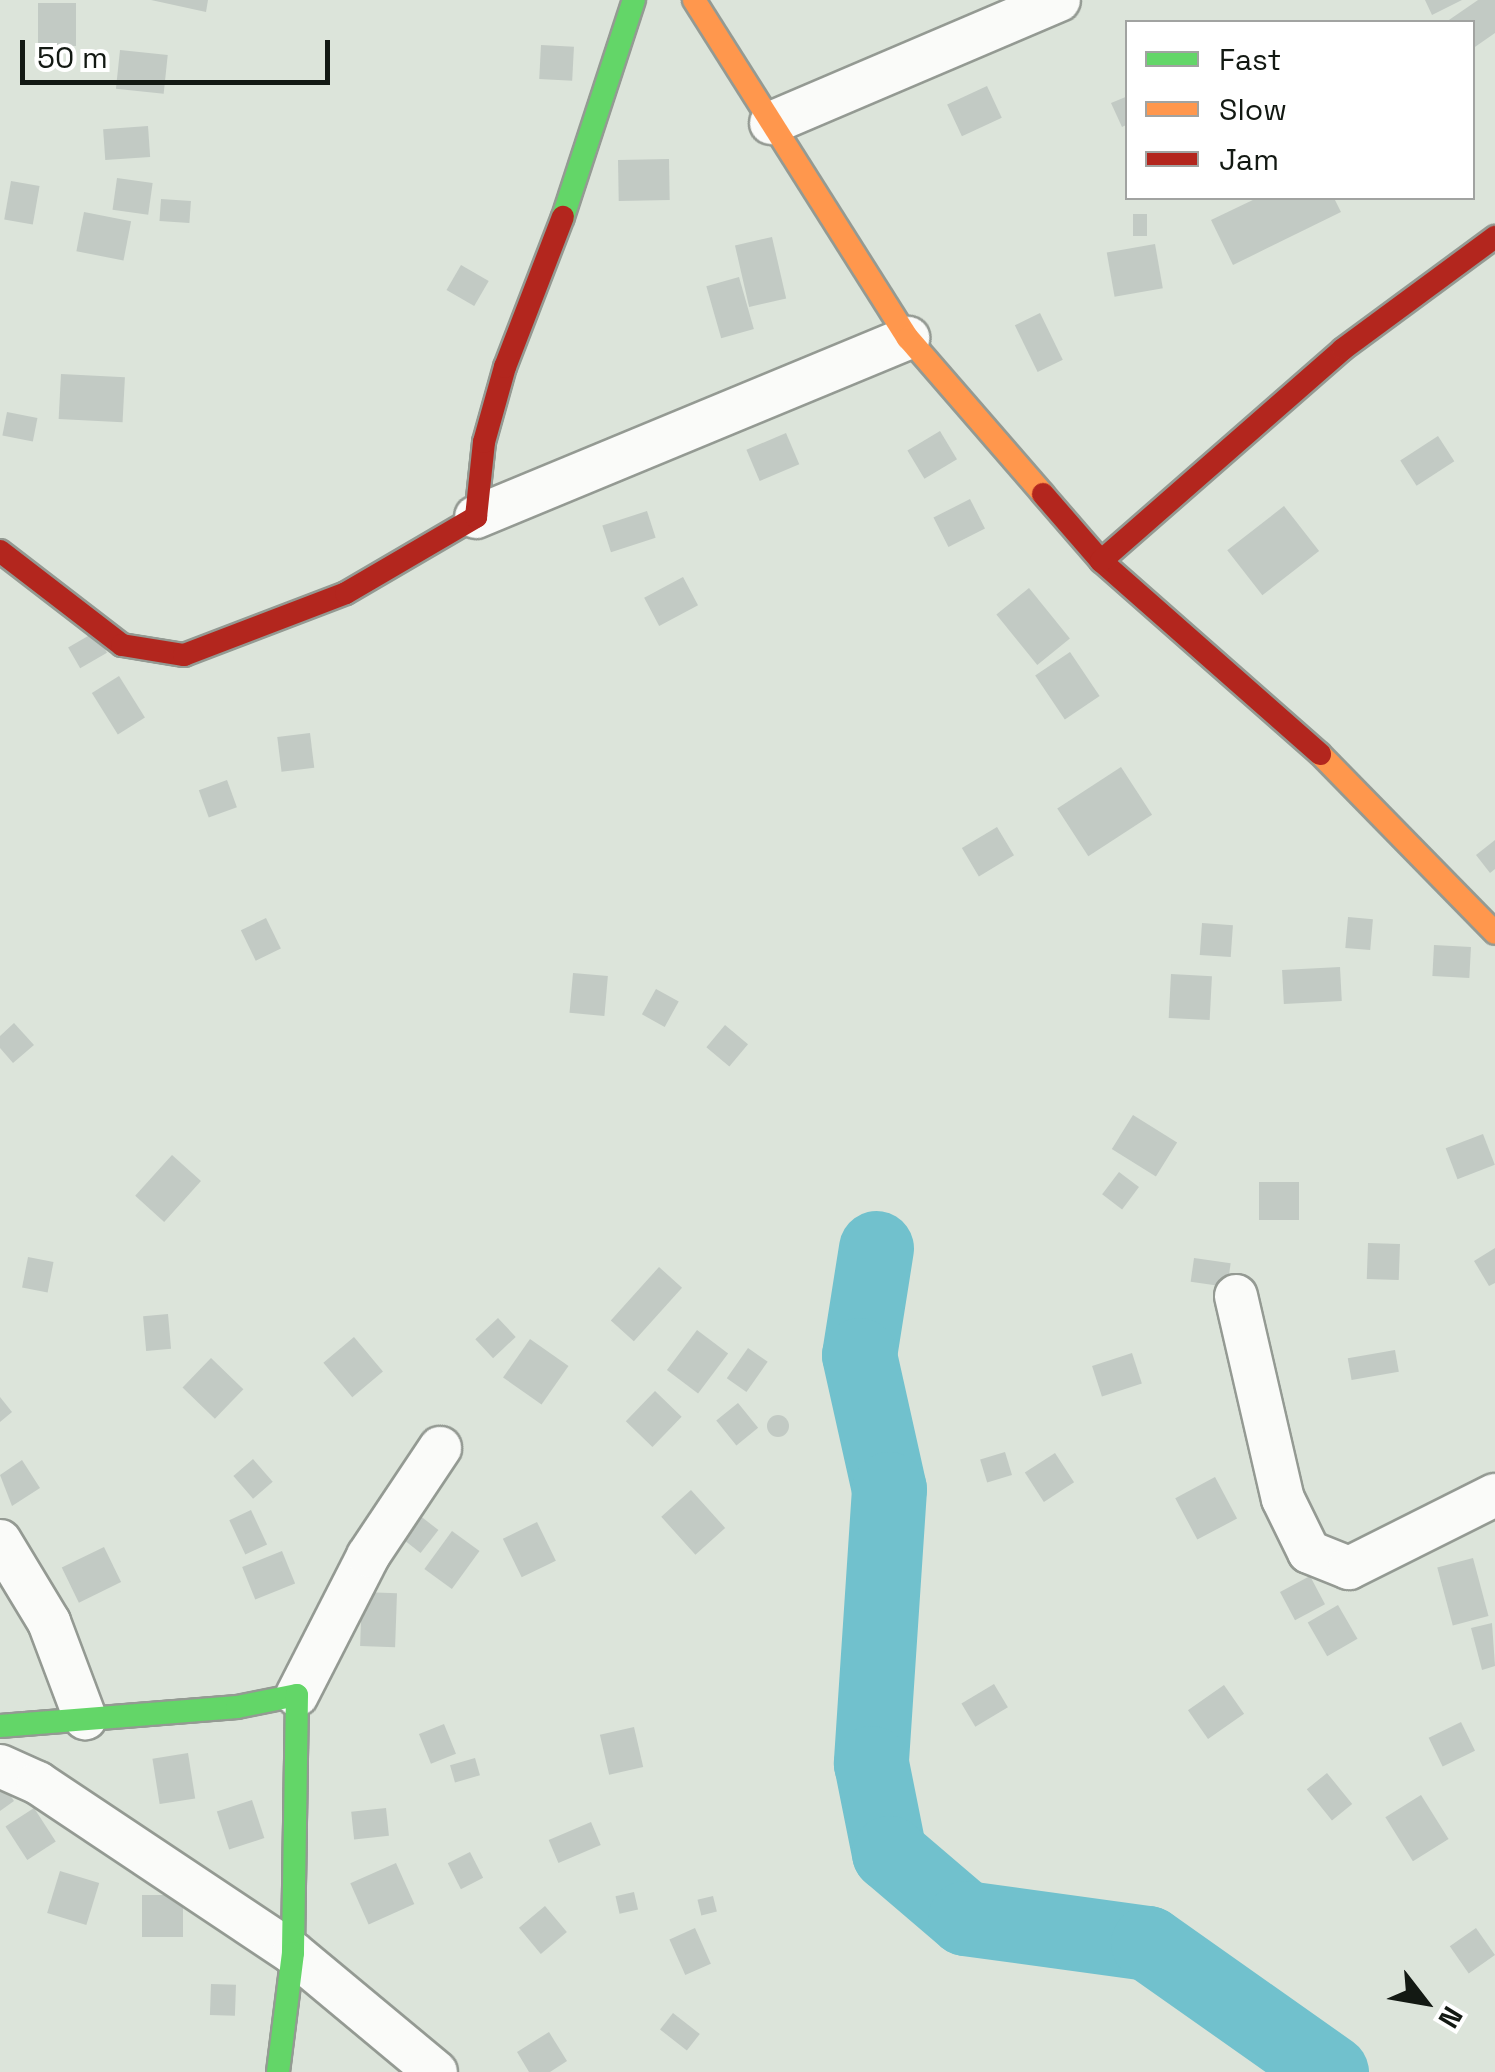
<!DOCTYPE html>
<html>
<head>
<meta charset="utf-8">
<style>
  body { margin:0 }
  #map { position:relative; width:1495px; height:2072px; overflow:hidden; background:#dce4da; font-family:"Space Grotesk",sans-serif }
  div>[style] { position:absolute }
  .river>* { height:75px; margin:-37.5px; padding:0 37.5px; transform-origin:37.5px; border-radius:37.5px; background:#71c1cd }
  .building>* { inset:0; background:#c2cac4; transform-origin:0 0 }
  .round { border-radius:50% }
  .roads { filter:drop-shadow(2px 0 #949a93) drop-shadow(-2px 0 #949a93) drop-shadow(0 2px #949a93) drop-shadow(0 -2px #949a93) }
  .street>* { height:42px; margin:-21px; padding:0 21px; transform-origin:21px; border-radius:21px; background:#fafbf9 }
  .fast>* { height:22px; margin:-11px; padding:0 11px; transform-origin:11px; border-radius:11px; background:#63d668 }
  .slow>* { height:22px; margin:-11px; padding:0 11px; transform-origin:11px; border-radius:11px; background:#ff974d }
  .jam>* { height:22px; margin:-11px; padding:0 11px; transform-origin:11px; border-radius:11px; background:#b3261e }
  span { translate:-50% -50%; white-space:nowrap; text-align:center; line-height:1.15; -webkit-text-stroke:9px #fff; paint-order:stroke }
  .legend { position:absolute; left:1125px; top:20px; width:350px; height:180px; box-sizing:border-box; background:#fff; border:2px solid #a1a3a1; margin:0; padding:12px 18px; list-style:none; font-size:30px; color:#131913 }
  .legend li { display:flex; align-items:center; gap:20px; height:50px }
  .legend b { width:50px; border:2px solid #a1a3a1 }
  .north { position:absolute; left:1375px; top:1952px; width:100px; height:100px; -webkit-text-stroke:8px #fff; paint-order:stroke; rotate:121deg; font-size:28px; font-weight:700; line-height:40px; text-align:center; color:#131913 }
  .north::after { content:''; display:block; margin:auto; width:35px; height:45px; background:#131913; clip-path:polygon(50% 0,100% 100%,50% 72%,0 100%) }
  .scale { position:absolute; left:20px; top:40px; width:310px; height:45px; box-sizing:border-box; border:5px solid #131913; border-top:0; padding-left:12px; font-size:30px; line-height:35px; white-space:nowrap; color:#131913; -webkit-text-stroke:8px #fff; paint-order:stroke }
</style>
</head>
<body>
<div id="map">
  <div class="river">
    <i style="left:876px;top:1248px;width:108px;rotate:99deg"></i>
    <i style="left:859px;top:1355px;width:137px;rotate:77.4deg"></i>
    <i style="left:889px;top:1489px;width:275px;rotate:93.8deg"></i>
    <i style="left:871px;top:1763px;width:92px;rotate:78.7deg"></i>
    <i style="left:889px;top:1853px;width:100px;rotate:40.5deg"></i>
    <i style="left:965px;top:1918px;width:185px;rotate:7.8deg"></i>
    <i style="left:1148px;top:1943px;width:224px;rotate:35.2deg"></i>
  </div>
  <div class="building">
    <i style="clip-path:polygon(151px 0,208px 0,206px 12px)"></i>
    <i style="clip-path:polygon(1425px 0,1462px 0,1432px 15px)"></i>
    <i style="clip-path:polygon(1478px 0,1495px 0,1495px 33px,1472px 49px,1472px 22px,1446px 22px)"></i>
    <i style="left:38px;top:3px;width:38px;height:43px"></i>
    <i style="left:541px;top:45px;width:33px;height:34px;rotate:3deg"></i>
    <i style="left:120px;top:50px;width:48px;height:39px;rotate:6deg"></i>
    <i style="left:987px;top:86px;width:35px;height:44px;rotate:65deg"></i>
    <i style="clip-path:polygon(1128px 96px,1128px 124px,1122px 127px,1111px 103px)"></i>
    <i style="left:148px;top:126px;width:31px;height:45px;rotate:86deg"></i>
    <i style="left:669px;top:159px;width:41px;height:51px;rotate:89deg"></i>
    <i style="left:117px;top:178px;width:36px;height:32px;rotate:8deg"></i>
    <i style="left:11px;top:181px;width:29px;height:39px;rotate:10deg"></i>
    <i style="clip-path:polygon(1257px 198px,1334px 198px,1341px 212px,1233px 265px,1211px 220px)"></i>
    <i style="left:161px;top:199px;width:30px;height:22px;rotate:4deg"></i>
    <i style="left:84px;top:212px;width:48px;height:40px;rotate:11deg"></i>
    <i style="left:1133px;top:214px;width:14px;height:22px"></i>
    <i style="left:772px;top:237px;width:63px;height:38px;rotate:77deg"></i>
    <i style="left:1155px;top:244px;width:45px;height:49px;rotate:80deg"></i>
    <i style="left:461px;top:265px;width:32px;height:29px;rotate:30deg"></i>
    <i style="left:739px;top:277px;width:54px;height:34px;rotate:74deg"></i>
    <i style="left:1040px;top:313px;width:52px;height:28px;rotate:64deg"></i>
    <i style="left:61px;top:374px;width:64px;height:45px;rotate:3deg"></i>
    <i style="left:7px;top:412px;width:31px;height:24px;rotate:11deg"></i>
    <i style="left:940px;top:431px;width:33px;height:38px;rotate:59deg"></i>
    <i style="left:786px;top:433px;width:34px;height:43px;rotate:67deg"></i>
    <i style="left:1438px;top:436px;width:30px;height:45px;rotate:57deg"></i>
    <i style="left:970px;top:499px;width:33px;height:41px;rotate:63deg"></i>
    <i style="left:1284px;top:506px;width:57px;height:72px;rotate:52deg"></i>
    <i style="left:647px;top:511px;width:28px;height:47px;rotate:72deg"></i>
    <i style="left:683px;top:577px;width:32px;height:44px;rotate:62deg"></i>
    <i style="left:1029px;top:588px;width:65px;height:42px;rotate:51deg"></i>
    <i style="left:95px;top:632px;width:24px;height:31px;rotate:60deg"></i>
    <i style="left:1070px;top:652px;width:53px;height:42px;rotate:56deg"></i>
    <i style="left:119px;top:676px;width:49px;height:32px;rotate:58deg"></i>
    <i style="left:310px;top:733px;width:35px;height:33px;rotate:83deg"></i>
    <i style="left:1121px;top:767px;width:57px;height:76px;rotate:57deg"></i>
    <i style="left:227px;top:780px;width:29px;height:30px;rotate:70deg"></i>
    <i style="left:997px;top:827px;width:33px;height:41px;rotate:59deg"></i>
    <i style="clip-path:polygon(1495px 840px,1495px 869px,1490px 873px,1476px 855px)"></i>
    <i style="left:1348px;top:917px;width:25px;height:31px;rotate:5deg"></i>
    <i style="left:266px;top:918px;width:34px;height:28px;rotate:64deg"></i>
    <i style="left:1202px;top:923px;width:31px;height:32px;rotate:4deg"></i>
    <i style="left:1434px;top:945px;width:37px;height:31px;rotate:3deg"></i>
    <i style="left:1340px;top:967px;width:34px;height:58px;rotate:87deg"></i>
    <i style="left:573px;top:973px;width:35px;height:40px;rotate:5deg"></i>
    <i style="left:1171px;top:974px;width:41px;height:44px;rotate:3deg"></i>
    <i style="left:656px;top:989px;width:26px;height:29px;rotate:29deg"></i>
    <i style="clip-path:polygon(14px 1023px,34px 1045px,13px 1063px,0 1048px,0 1036px)"></i>
    <i style="left:725px;top:1025px;width:30px;height:29px;rotate:40deg"></i>
    <i style="left:1133px;top:1115px;width:52px;height:40px;rotate:32deg"></i>
    <i style="left:1483px;top:1134px;width:33px;height:40px;rotate:69deg"></i>
    <i style="left:172px;top:1155px;width:39px;height:55px;rotate:42deg"></i>
    <i style="left:1119px;top:1172px;width:25px;height:28px;rotate:37deg"></i>
    <i style="left:1299px;top:1182px;width:38px;height:40px;rotate:90deg"></i>
    <i style="left:1368px;top:1243px;width:32px;height:36px;rotate:2deg"></i>
    <i style="clip-path:polygon(1495px 1248px,1495px 1283px,1489px 1286px,1474px 1261px)"></i>
    <i style="left:28px;top:1257px;width:26px;height:31px;rotate:11deg"></i>
    <i style="left:1194px;top:1258px;width:37px;height:24px;rotate:8deg"></i>
    <i style="left:659px;top:1267px;width:31px;height:72px;rotate:42deg"></i>
    <i style="left:168px;top:1314px;width:35px;height:25px;rotate:85deg"></i>
    <i style="left:498px;top:1318px;width:26px;height:31px;rotate:47deg"></i>
    <i style="left:697px;top:1330px;width:39px;height:50px;rotate:37deg"></i>
    <i style="left:354px;top:1337px;width:45px;height:40px;rotate:50deg"></i>
    <i style="left:530px;top:1339px;width:47px;height:47px;rotate:35deg"></i>
    <i style="left:748px;top:1348px;width:24px;height:37px;rotate:35deg"></i>
    <i style="left:1395px;top:1350px;width:22px;height:48px;rotate:80deg"></i>
    <i style="left:1132px;top:1353px;width:32px;height:42px;rotate:72deg"></i>
    <i style="left:211px;top:1358px;width:45px;height:41px;rotate:44deg"></i>
    <i style="left:655px;top:1391px;width:37px;height:42px;rotate:44deg"></i>
    <i style="clip-path:polygon(0 1397px,12px 1412px,0 1422px)"></i>
    <i style="left:738px;top:1403px;width:32px;height:28px;rotate:51deg"></i>
    <i class="round" style="left:767px;top:1415px;width:22px;height:22px"></i>
    <i style="left:1005px;top:1452px;width:24px;height:26px;rotate:73deg"></i>
    <i style="left:1055px;top:1453px;width:35px;height:36px;rotate:57deg"></i>
    <i style="left:253px;top:1459px;width:30px;height:26px;rotate:49deg"></i>
    <i style="clip-path:polygon(22px 1460px,40px 1488px,12px 1506px,0 1475px)"></i>
    <i style="left:1215px;top:1477px;width:47px;height:45px;rotate:62deg"></i>
    <i style="left:691px;top:1490px;width:51px;height:40px;rotate:48deg"></i>
    <i style="left:251px;top:1510px;width:38px;height:24px;rotate:65deg"></i>
    <i style="left:414px;top:1511px;width:31px;height:29px;rotate:38deg"></i>
    <i style="left:537px;top:1522px;width:43px;height:38px;rotate:64deg"></i>
    <i style="left:452px;top:1531px;width:34px;height:47px;rotate:36deg"></i>
    <i style="left:104px;top:1547px;width:39px;height:47px;rotate:64deg"></i>
    <i style="left:282px;top:1551px;width:35px;height:43px;rotate:68deg"></i>
    <i style="left:1473px;top:1558px;width:60px;height:37px;rotate:75deg"></i>
    <i style="left:1310px;top:1576px;width:32px;height:34px;rotate:62deg"></i>
    <i style="left:362px;top:1592px;width:35px;height:54px;rotate:2deg"></i>
    <i style="left:1338px;top:1605px;width:39px;height:35px;rotate:60deg"></i>
    <i style="clip-path:polygon(1492px 1623px,1495px 1666px,1482px 1670px,1471px 1628px)"></i>
    <i style="left:994px;top:1684px;width:27px;height:38px;rotate:59deg"></i>
    <i style="left:1224px;top:1685px;width:35px;height:44px;rotate:55deg"></i>
    <i style="left:1461px;top:1722px;width:32px;height:36px;rotate:64deg"></i>
    <i style="left:444px;top:1724px;width:32px;height:27px;rotate:68deg"></i>
    <i style="left:634px;top:1727px;width:41px;height:35px;rotate:77deg"></i>
    <i style="left:188px;top:1753px;width:46px;height:36px;rotate:81deg"></i>
    <i style="left:475px;top:1758px;width:18px;height:26px;rotate:74deg"></i>
    <i style="left:1327px;top:1773px;width:40px;height:26px;rotate:51deg"></i>
    <i style="clip-path:polygon(0 1780px,14px 1801px,0 1811px)"></i>
    <i style="left:1421px;top:1795px;width:52px;height:42px;rotate:58deg"></i>
    <i style="left:252px;top:1800px;width:40px;height:37px;rotate:72deg"></i>
    <i style="left:34px;top:1808px;width:40px;height:34px;rotate:57deg"></i>
    <i style="left:386px;top:1808px;width:28px;height:35px;rotate:84deg"></i>
    <i style="left:591px;top:1822px;width:25px;height:46px;rotate:67deg"></i>
    <i style="left:470px;top:1852px;width:29px;height:25px;rotate:63deg"></i>
    <i style="left:396px;top:1863px;width:45px;height:50px;rotate:66deg"></i>
    <i style="left:60px;top:1871px;width:41px;height:44px;rotate:17deg"></i>
    <i style="left:634px;top:1892px;width:18px;height:19px;rotate:77deg"></i>
    <i style="left:142px;top:1895px;width:41px;height:42px"></i>
    <i style="left:713px;top:1896px;width:16px;height:16px;rotate:76deg"></i>
    <i style="left:545px;top:1906px;width:34px;height:34px;rotate:50deg"></i>
    <i style="left:695px;top:1928px;width:39px;height:28px;rotate:66deg"></i>
    <i style="left:1476px;top:1928px;width:33px;height:32px;rotate:55deg"></i>
    <i style="left:211px;top:1984px;width:25px;height:31px;rotate:2deg"></i>
    <i style="left:673px;top:2013px;width:34px;height:21px;rotate:38deg"></i>
    <i style="clip-path:polygon(549px 2032px,567px 2061px,550px 2072px,529px 2072px,517px 2052px)"></i>
  </div>
  <div class="roads">
    <div class="street">
      <i style="left:771px;top:123px;width:313px;rotate:-23.1deg"></i>
      <i style="left:476px;top:517px;width:468px;rotate:-22.5deg"></i>
      <i style="left:1236px;top:1296px;width:208px;rotate:77deg"></i>
      <i style="left:1283px;top:1499px;width:59px;rotate:63.9deg"></i>
      <i style="left:1309px;top:1552px;width:43px;rotate:21.8deg"></i>
      <i style="left:1349px;top:1568px;width:163px;rotate:-26.6deg"></i>
      <i style="left:0;top:1541px;width:95px;rotate:58.8deg"></i>
      <i style="left:49px;top:1622px;width:103px;rotate:69.4deg"></i>
      <i style="left:297px;top:1695px;width:156px;rotate:-62.9deg"></i>
      <i style="left:368px;top:1556px;width:130px;rotate:-56.3deg"></i>
      <i style="left:0;top:1766px;width:42px;rotate:24.1deg"></i>
      <i style="left:38px;top:1783px;width:306px;rotate:33.7deg"></i>
      <i style="left:293px;top:1953px;width:186px;rotate:39.8deg"></i>
    </div>
    <div class="fast">
      <i style="left:563px;top:217px;width:228px;rotate:-71.9deg"></i>
      <i style="left:0;top:1726px;width:238px;rotate:-4.6deg"></i>
      <i style="left:237px;top:1707px;width:61px;rotate:-11.3deg"></i>
      <i style="left:297px;top:1695px;width:258px;rotate:90.9deg"></i>
      <i style="left:293px;top:1953px;width:120px;rotate:97.2deg"></i>
    </div>
    <div class="slow">
      <i style="left:694px;top:0;width:400px;rotate:57.7deg"></i>
      <i style="left:908px;top:338px;width:206px;rotate:49.1deg"></i>
      <i style="left:1320px;top:754px;width:250px;rotate:45.6deg"></i>
    </div>
    <div class="jam">
      <i style="left:1043px;top:494px;width:89px;rotate:49.1deg"></i>
      <i style="left:1101px;top:561px;width:292px;rotate:41.4deg"></i>
      <i style="left:0;top:551px;width:154px;rotate:37.6deg"></i>
      <i style="left:122px;top:645px;width:63px;rotate:9.2deg"></i>
      <i style="left:184px;top:655px;width:173px;rotate:-20.9deg"></i>
      <i style="left:346px;top:593px;width:151px;rotate:-30.3deg"></i>
      <i style="left:476px;top:517px;width:75px;rotate:-83.9deg"></i>
      <i style="left:484px;top:442px;width:78px;rotate:-74.4deg"></i>
      <i style="left:505px;top:367px;width:161px;rotate:-68.9deg"></i>
      <i style="left:1101px;top:561px;width:322px;rotate:-41.2deg"></i>
      <i style="left:1343px;top:349px;width:189px;rotate:-36.4deg"></i>
    </div>
  </div>
  <ul class="legend">
  <li><b style="height:12px;background:#63d668"></b>Fast</li>
  <li><b style="height:12px;background:#ff974d"></b>Slow</li>
  <li><b style="height:12px;background:#b3261e"></b>Jam</li>
  </ul>
  <div class="north">N</div>
  <div class="scale">50 m</div>
</div>
</body>
</html>
